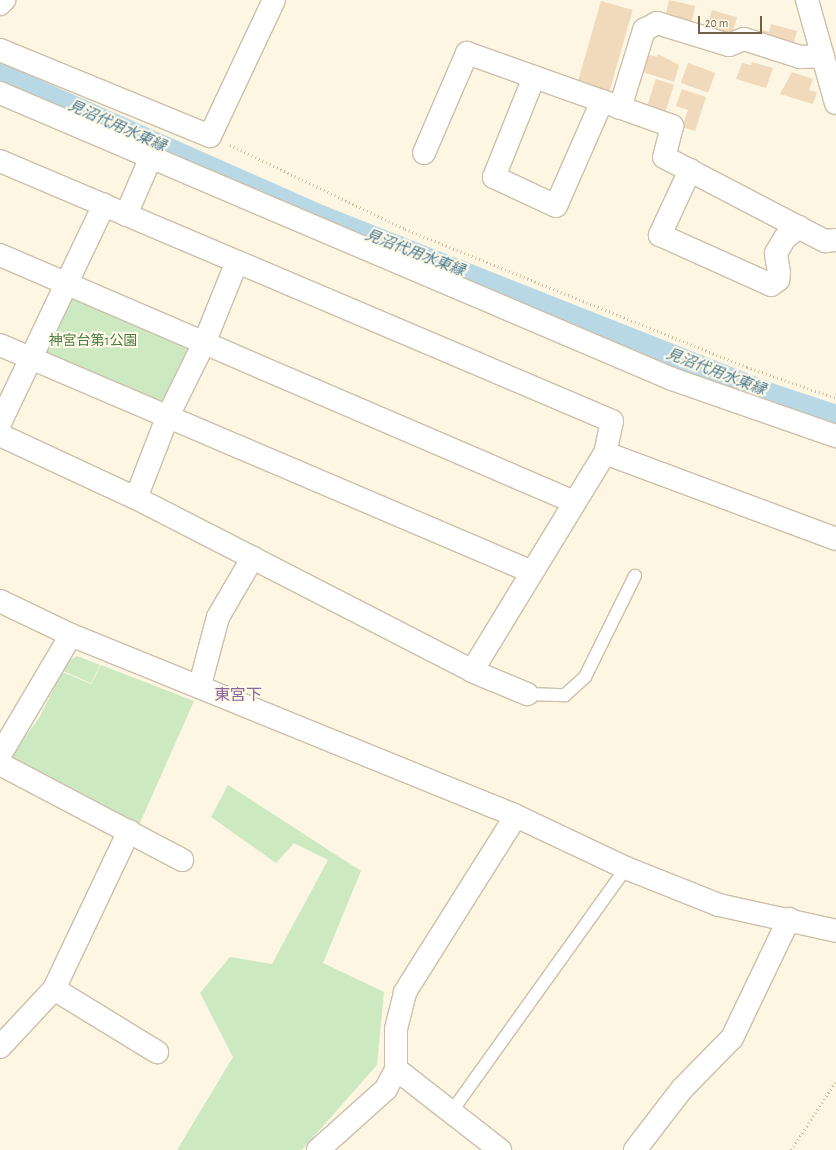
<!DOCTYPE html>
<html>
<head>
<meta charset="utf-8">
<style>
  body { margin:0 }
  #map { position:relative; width:836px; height:1150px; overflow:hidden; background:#fcf6e3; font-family:"Alegreya Sans","Noto Sans JP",sans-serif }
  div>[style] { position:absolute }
  .green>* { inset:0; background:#cce9c2 }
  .canal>* { height:22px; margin:-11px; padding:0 11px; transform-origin:11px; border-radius:11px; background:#b8d8e5 }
  .building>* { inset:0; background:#f1d9bb; transform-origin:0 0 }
  .path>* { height:2.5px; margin-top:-1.25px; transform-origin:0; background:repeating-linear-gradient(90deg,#d6bc9e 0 1px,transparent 0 4px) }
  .roads { filter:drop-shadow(1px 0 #cdbfaa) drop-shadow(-1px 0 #cdbfaa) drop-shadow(0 1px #cdbfaa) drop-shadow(0 -1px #cdbfaa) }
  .service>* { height:12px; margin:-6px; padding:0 6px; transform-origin:6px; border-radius:6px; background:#fff }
  .minor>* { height:22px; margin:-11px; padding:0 11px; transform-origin:11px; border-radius:11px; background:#fff }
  span { translate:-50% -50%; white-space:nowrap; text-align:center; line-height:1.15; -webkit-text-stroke:4px #fffae9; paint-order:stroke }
  .park-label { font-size:14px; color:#4a7a42 }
  .water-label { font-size:15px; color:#46788e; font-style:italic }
  .quarter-label { font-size:16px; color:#8e6598 }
  .scale { position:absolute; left:698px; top:16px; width:64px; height:18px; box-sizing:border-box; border:2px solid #745f49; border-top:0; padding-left:5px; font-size:12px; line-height:14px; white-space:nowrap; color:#745f49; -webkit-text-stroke:3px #fffae9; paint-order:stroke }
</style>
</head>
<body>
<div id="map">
  <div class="green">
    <i style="clip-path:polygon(79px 297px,182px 343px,187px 351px,164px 403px,157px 406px,51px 359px,47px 351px,69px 301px)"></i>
    <i style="clip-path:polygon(77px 656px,100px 665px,91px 683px,63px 671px,68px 661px)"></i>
    <i style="clip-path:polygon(101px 665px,194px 701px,136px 832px,14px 764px,12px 755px,39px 718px,62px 672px,91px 684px)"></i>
    <i style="clip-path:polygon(228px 785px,361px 871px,323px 963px,384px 992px,377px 1065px,302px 1150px,177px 1150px,233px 1057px,200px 993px,230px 957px,272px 964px,328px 860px,294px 843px,276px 863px,211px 817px)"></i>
  </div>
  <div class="canal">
    <i style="left:0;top:74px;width:353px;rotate:23.9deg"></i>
    <i style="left:323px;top:217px;width:481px;rotate:21.6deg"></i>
    <i style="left:770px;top:394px;width:70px;rotate:18.4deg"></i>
  </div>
  <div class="building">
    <i style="left:669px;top:0;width:27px;height:21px;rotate:13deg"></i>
    <i style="left:601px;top:1px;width:33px;height:88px;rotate:16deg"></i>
    <i style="left:712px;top:10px;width:26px;height:23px;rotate:16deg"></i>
    <i style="clip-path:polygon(771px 24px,797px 31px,792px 49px,757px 40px,760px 29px,769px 32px)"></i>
    <i style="clip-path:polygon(658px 54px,679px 65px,674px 82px,643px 72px,649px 55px,657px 57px)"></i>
    <i style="clip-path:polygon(752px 62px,773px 68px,766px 88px,736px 79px,742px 63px,751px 65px)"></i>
    <i style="left:688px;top:63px;width:29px;height:21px;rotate:20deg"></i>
    <i style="clip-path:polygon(792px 72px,813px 79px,809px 90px,817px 92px,813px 104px,780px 94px)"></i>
    <i style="left:656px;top:79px;width:19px;height:35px;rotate:18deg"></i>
    <i style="clip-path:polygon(682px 89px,706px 97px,695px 131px,682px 127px,688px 110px,676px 106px)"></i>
  </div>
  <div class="path">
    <i style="left:230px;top:145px;width:194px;rotate:25.6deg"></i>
    <i style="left:405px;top:229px;width:369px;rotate:22deg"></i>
    <i style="left:747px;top:367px;width:94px;rotate:19.2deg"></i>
    <i style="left:791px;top:1150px;width:82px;rotate:-56.9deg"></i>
  </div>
  <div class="roads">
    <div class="service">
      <i style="left:527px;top:694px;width:38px;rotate:2deg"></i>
      <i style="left:565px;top:695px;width:27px;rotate:-42deg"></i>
      <i style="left:585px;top:677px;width:113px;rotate:-63.7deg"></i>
      <i style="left:452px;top:1111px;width:299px;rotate:-54.4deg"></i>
    </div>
    <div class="minor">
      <i style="left:807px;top:0;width:107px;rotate:74.3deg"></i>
      <i style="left:0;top:4px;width:6px;rotate:-45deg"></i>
      <i style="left:0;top:50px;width:227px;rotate:22.3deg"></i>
      <i style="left:210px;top:136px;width:150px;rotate:-64.8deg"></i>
      <i style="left:534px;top:77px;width:108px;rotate:111.8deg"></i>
      <i style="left:494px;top:177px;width:68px;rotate:25.1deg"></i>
      <i style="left:556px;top:206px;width:115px;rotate:-66.3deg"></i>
      <i style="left:0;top:93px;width:730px;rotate:23.05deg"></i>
      <i style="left:672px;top:379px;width:174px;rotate:19.2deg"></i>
      <i style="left:620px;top:108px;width:82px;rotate:-72.9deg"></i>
      <i style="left:644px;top:30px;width:15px;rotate:-28deg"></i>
      <i style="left:657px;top:23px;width:75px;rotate:17deg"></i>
      <i style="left:729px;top:45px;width:16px;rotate:-22deg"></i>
      <i style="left:744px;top:39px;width:59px;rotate:17.8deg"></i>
      <i style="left:800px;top:57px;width:23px;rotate:-2deg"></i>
      <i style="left:424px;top:153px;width:109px;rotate:-66.7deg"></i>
      <i style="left:467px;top:53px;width:218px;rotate:19.6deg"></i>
      <i style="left:672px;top:126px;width:32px;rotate:104deg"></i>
      <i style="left:664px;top:157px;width:182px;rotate:27.6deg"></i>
      <i style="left:825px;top:241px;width:11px;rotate:-5deg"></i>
      <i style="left:0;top:161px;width:665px;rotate:23.02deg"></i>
      <i style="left:612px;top:421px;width:33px;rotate:102deg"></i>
      <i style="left:605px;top:453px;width:255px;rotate:121.4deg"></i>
      <i style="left:690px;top:170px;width:72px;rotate:114.8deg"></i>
      <i style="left:660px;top:235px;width:122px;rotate:24.2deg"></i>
      <i style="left:771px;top:285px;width:9px;rotate:-36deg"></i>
      <i style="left:778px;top:280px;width:7px;rotate:-82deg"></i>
      <i style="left:779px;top:273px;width:20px;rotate:-99deg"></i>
      <i style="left:776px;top:253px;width:17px;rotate:-59deg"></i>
      <i style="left:785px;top:238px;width:18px;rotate:-38deg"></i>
      <i style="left:126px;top:215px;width:63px;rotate:-66.7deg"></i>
      <i style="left:0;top:255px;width:625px;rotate:23.28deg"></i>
      <i style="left:0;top:345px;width:578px;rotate:23.11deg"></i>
      <i style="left:0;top:423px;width:242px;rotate:-64.5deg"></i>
      <i style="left:0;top:435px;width:150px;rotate:24.9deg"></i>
      <i style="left:136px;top:498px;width:378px;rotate:27.2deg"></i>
      <i style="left:472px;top:671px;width:60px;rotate:22.7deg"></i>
      <i style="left:605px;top:453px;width:246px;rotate:20.4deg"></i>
      <i style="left:136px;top:498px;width:86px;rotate:-68.8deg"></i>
      <i style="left:167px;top:418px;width:86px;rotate:-63.7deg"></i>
      <i style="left:205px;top:341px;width:83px;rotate:-68.1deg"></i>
      <i style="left:0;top:601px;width:79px;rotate:25.6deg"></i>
      <i style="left:71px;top:635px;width:480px;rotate:22.1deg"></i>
      <i style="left:516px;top:816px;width:122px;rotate:25.3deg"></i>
      <i style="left:626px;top:868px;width:100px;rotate:21.7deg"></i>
      <i style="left:719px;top:905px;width:120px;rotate:12.5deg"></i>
      <i style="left:200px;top:685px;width:70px;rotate:-75.2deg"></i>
      <i style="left:218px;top:617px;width:69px;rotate:-59.7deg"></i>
      <i style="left:0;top:755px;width:139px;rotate:-59.4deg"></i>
      <i style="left:0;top:764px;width:206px;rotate:27.8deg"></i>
      <i style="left:54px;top:989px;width:121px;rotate:31.5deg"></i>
      <i style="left:0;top:1047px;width:79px;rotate:-47deg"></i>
      <i style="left:54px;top:989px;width:175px;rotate:-64.6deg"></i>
      <i style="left:396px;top:1069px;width:132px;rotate:37.9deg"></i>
      <i style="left:318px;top:1150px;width:91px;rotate:-41.9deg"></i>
      <i style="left:386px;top:1089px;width:22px;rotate:-63deg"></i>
      <i style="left:396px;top:1069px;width:40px;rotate:-90deg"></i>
      <i style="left:396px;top:1029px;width:38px;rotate:-76deg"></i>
      <i style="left:405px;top:992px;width:208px;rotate:-57.8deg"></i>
      <i style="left:635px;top:1150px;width:77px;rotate:-52.4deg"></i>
      <i style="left:682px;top:1089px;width:71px;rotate:-45.6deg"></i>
      <i style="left:732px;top:1038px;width:132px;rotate:-64.4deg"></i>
    </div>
  </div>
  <div class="park-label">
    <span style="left:93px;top:341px">神宮台第1公園</span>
  </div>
  <div class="water-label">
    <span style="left:117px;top:126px;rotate:24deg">見沼代用水東縁</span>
    <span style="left:415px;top:253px;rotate:21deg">見沼代用水東縁</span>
    <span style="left:716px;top:372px;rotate:21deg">見沼代用水東縁</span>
  </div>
  <div class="quarter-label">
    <span style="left:238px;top:695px">東宮下</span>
  </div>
  <div class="scale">20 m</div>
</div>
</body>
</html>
